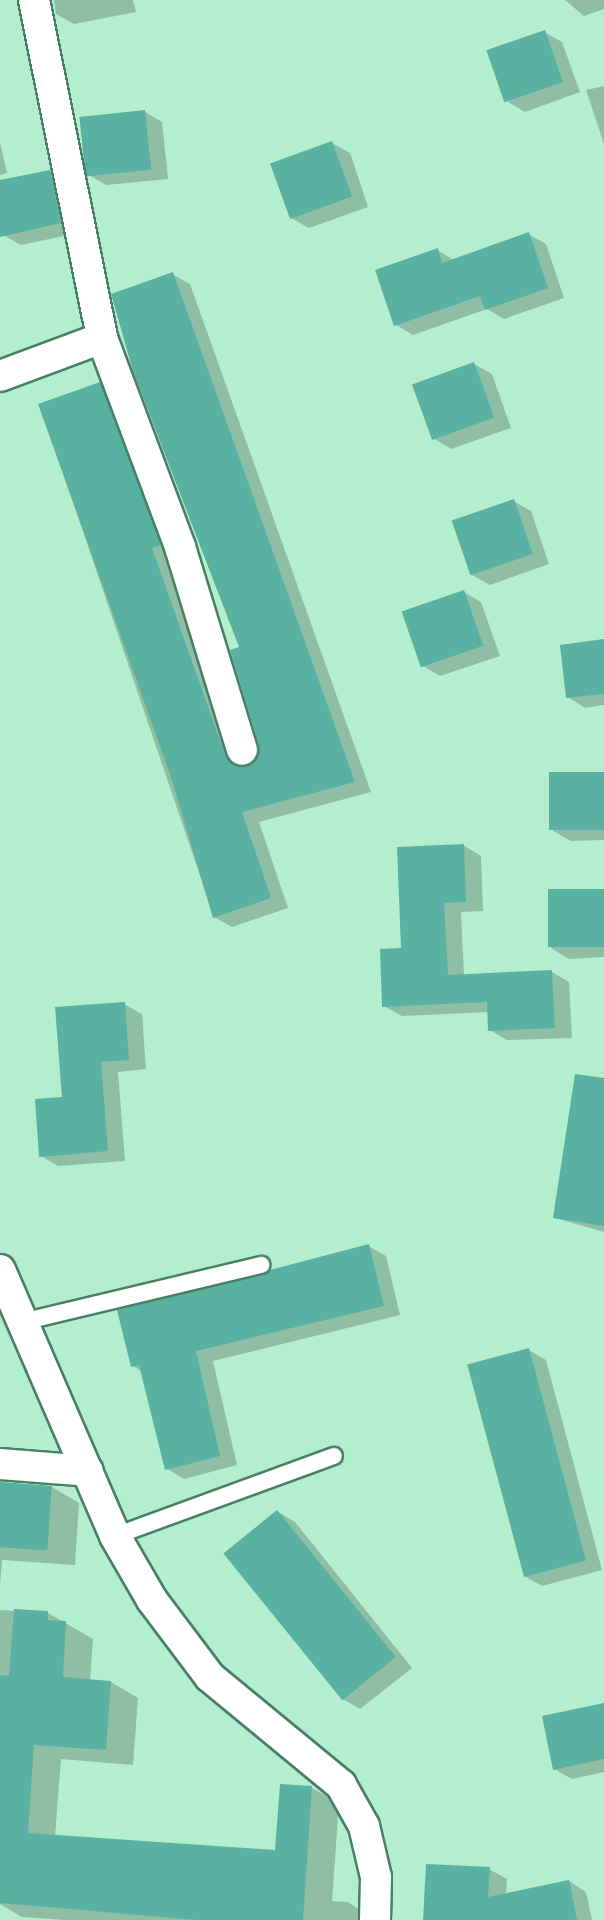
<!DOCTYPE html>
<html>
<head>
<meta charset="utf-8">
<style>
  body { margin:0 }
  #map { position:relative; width:604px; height:1920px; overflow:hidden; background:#b3eecf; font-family:Lato,sans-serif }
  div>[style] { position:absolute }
  .shadow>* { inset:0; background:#0003 }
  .building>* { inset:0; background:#59b1a2; transform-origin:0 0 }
  .roads { filter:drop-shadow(2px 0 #488064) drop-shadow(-2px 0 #488064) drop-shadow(0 2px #488064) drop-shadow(0 -2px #488064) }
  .service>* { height:16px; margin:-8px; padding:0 8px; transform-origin:8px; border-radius:8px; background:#fff }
  .minor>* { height:30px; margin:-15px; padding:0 15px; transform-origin:15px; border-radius:15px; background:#fff }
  span { translate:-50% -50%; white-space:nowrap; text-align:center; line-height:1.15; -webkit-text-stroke:5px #c0fcdc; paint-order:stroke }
</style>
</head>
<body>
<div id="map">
  <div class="shadow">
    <i style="clip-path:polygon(54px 0,133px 0,136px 12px,74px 24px,56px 14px)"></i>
    <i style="clip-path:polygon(565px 0,604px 0,604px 9px,584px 16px)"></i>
    <i style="clip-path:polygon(544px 32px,562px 42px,580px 92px,525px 112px,508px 102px)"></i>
    <i style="clip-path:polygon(604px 86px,604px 144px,586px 90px)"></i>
    <i style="clip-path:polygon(145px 112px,162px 122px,168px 179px,106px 185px,89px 175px)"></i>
    <i style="clip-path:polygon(0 142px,7px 173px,0 175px)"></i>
    <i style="clip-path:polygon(332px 143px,350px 153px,368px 207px,309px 228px,291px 218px)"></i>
    <i style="clip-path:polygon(50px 171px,68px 182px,78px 233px,21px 245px,3px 235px,0 182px)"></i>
    <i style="clip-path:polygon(528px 234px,546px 244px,564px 298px,504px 319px,487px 309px,413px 335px,396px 325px,437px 250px,454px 260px)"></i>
    <i style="clip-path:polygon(172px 274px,190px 284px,371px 792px,259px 822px,288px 908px,232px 927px,214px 917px,40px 405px,100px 384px,117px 394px,168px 558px,243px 767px,249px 768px,261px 746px)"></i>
    <i style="clip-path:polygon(474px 364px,492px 374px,511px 428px,451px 449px,433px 438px)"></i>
    <i style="clip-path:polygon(513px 501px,531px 511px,549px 564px,490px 585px,472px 575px)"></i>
    <i style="clip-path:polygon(464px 592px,481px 602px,500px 656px,440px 676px,423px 666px)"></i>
    <i style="clip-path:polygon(604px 641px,604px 705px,585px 708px,568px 697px)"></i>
    <i style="clip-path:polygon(604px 773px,604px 840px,571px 841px,553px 831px)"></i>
    <i style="clip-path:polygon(463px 845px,481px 856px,483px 911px,461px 912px,464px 976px,552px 972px,569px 982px,572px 1038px,507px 1040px,490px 1030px,489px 1012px,402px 1016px,384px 1006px,402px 950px)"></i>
    <i style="clip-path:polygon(604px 890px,604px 957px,569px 959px,551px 948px)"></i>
    <i style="clip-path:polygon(124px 1004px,142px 1014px,146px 1069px,118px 1072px,125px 1161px,58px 1166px,41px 1156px,64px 1098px)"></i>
    <i style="clip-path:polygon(604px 1080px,604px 1232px,555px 1218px)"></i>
    <i style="clip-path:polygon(368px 1246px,386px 1256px,400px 1315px,213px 1361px,237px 1465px,184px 1479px,166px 1468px,143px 1372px,133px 1366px)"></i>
    <i style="clip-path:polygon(529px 1350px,546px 1360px,602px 1570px,542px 1586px,524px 1576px)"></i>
    <i style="clip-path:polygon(0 1483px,52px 1487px,79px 1503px,75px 1565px,2px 1560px,0 1587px)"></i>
    <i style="clip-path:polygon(278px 1512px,295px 1522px,412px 1668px,360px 1709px,343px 1699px)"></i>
    <i style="clip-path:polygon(0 1610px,48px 1613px,93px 1639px,90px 1681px,111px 1682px,138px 1698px,133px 1765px,61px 1759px,55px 1837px,276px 1852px,312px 1788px,339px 1803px,332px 1901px,348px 1902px,375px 1920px,65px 1920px,22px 1917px,0 1904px)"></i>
    <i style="clip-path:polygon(604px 1707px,604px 1772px,572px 1779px,554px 1769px)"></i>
    <i style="clip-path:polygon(489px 1869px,507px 1879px,506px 1895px,569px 1881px,586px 1892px,592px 1920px,425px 1920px)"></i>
  </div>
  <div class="building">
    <i style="left:545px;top:30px;width:55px;height:62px;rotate:71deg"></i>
    <i style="left:145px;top:110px;width:60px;height:66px;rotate:84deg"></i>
    <i style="left:332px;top:141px;width:59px;height:66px;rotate:70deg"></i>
    <i style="clip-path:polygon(50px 170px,61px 223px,0 237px,0 180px)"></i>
    <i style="clip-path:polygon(529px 232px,548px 288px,485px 310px,480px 296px,394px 326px,375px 270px,438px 248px,442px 263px)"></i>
    <i style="clip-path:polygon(173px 272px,355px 782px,242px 812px,271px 898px,213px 918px,171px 777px,38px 404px,100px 382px,161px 545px,152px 548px,225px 755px,237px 767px,248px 766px,259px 746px,230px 650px,239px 647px,133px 371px,111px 294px)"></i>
    <i style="left:474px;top:362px;width:59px;height:66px;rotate:70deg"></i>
    <i style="left:514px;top:499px;width:58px;height:66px;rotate:71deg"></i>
    <i style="left:464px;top:590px;width:59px;height:66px;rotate:71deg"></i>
    <i style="clip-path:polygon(604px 639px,604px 694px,566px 698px,560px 645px)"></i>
    <i style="left:604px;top:772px;width:58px;height:55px;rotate:90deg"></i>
    <i style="clip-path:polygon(464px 844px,466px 902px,444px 903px,448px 975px,552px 970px,555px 1028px,488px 1031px,487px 1002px,382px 1007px,380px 949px,401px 948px,397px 847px)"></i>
    <i style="left:604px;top:889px;width:58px;height:56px;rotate:90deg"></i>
    <i style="clip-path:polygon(125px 1002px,129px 1060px,101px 1062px,108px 1151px,39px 1157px,35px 1099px,62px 1097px,55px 1007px)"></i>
    <i style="clip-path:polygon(575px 1074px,604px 1078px,604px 1226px,553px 1218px)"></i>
    <i style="clip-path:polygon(369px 1244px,384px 1306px,196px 1351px,220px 1456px,165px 1470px,139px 1365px,131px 1367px,117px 1310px)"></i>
    <i style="left:529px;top:1348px;width:220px;height:64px;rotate:75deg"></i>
    <i style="left:0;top:1482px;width:52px;height:65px;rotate:4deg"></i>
    <i style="left:277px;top:1510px;width:189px;height:69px;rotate:51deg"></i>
    <i style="clip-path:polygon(14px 1609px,48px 1611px,48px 1620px,66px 1621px,63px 1677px,111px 1681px,106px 1750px,34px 1745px,28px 1833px,275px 1850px,280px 1784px,312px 1786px,303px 1920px,197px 1920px,0 1903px,0 1675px,9px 1676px)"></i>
    <i style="clip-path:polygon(604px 1703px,604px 1759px,553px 1770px,542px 1716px)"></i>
    <i style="clip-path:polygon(426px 1864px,490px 1867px,488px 1897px,569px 1880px,577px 1920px,423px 1920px)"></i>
  </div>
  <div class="roads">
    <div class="service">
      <i style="left:26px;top:1321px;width:242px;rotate:-13.4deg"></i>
      <i style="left:115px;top:1536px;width:233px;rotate:-20.1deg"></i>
    </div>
    <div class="minor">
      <i style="left:34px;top:0;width:345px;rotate:78.6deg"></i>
      <i style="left:102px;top:338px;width:223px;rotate:69.5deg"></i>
      <i style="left:180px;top:547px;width:212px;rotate:73deg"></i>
      <i style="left:0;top:376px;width:109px;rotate:-20.4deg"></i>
      <i style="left:0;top:1270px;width:290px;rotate:66.6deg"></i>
      <i style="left:115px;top:1536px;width:74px;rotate:60deg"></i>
      <i style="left:152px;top:1600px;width:96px;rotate:53deg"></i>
      <i style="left:210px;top:1677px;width:170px;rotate:39.5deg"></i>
      <i style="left:341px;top:1785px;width:47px;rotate:60.7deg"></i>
      <i style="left:364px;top:1826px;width:52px;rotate:76.8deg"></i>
      <i style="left:376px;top:1877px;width:43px;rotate:91.3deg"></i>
      <i style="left:0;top:1464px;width:88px;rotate:4.5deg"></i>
    </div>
  </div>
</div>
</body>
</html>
